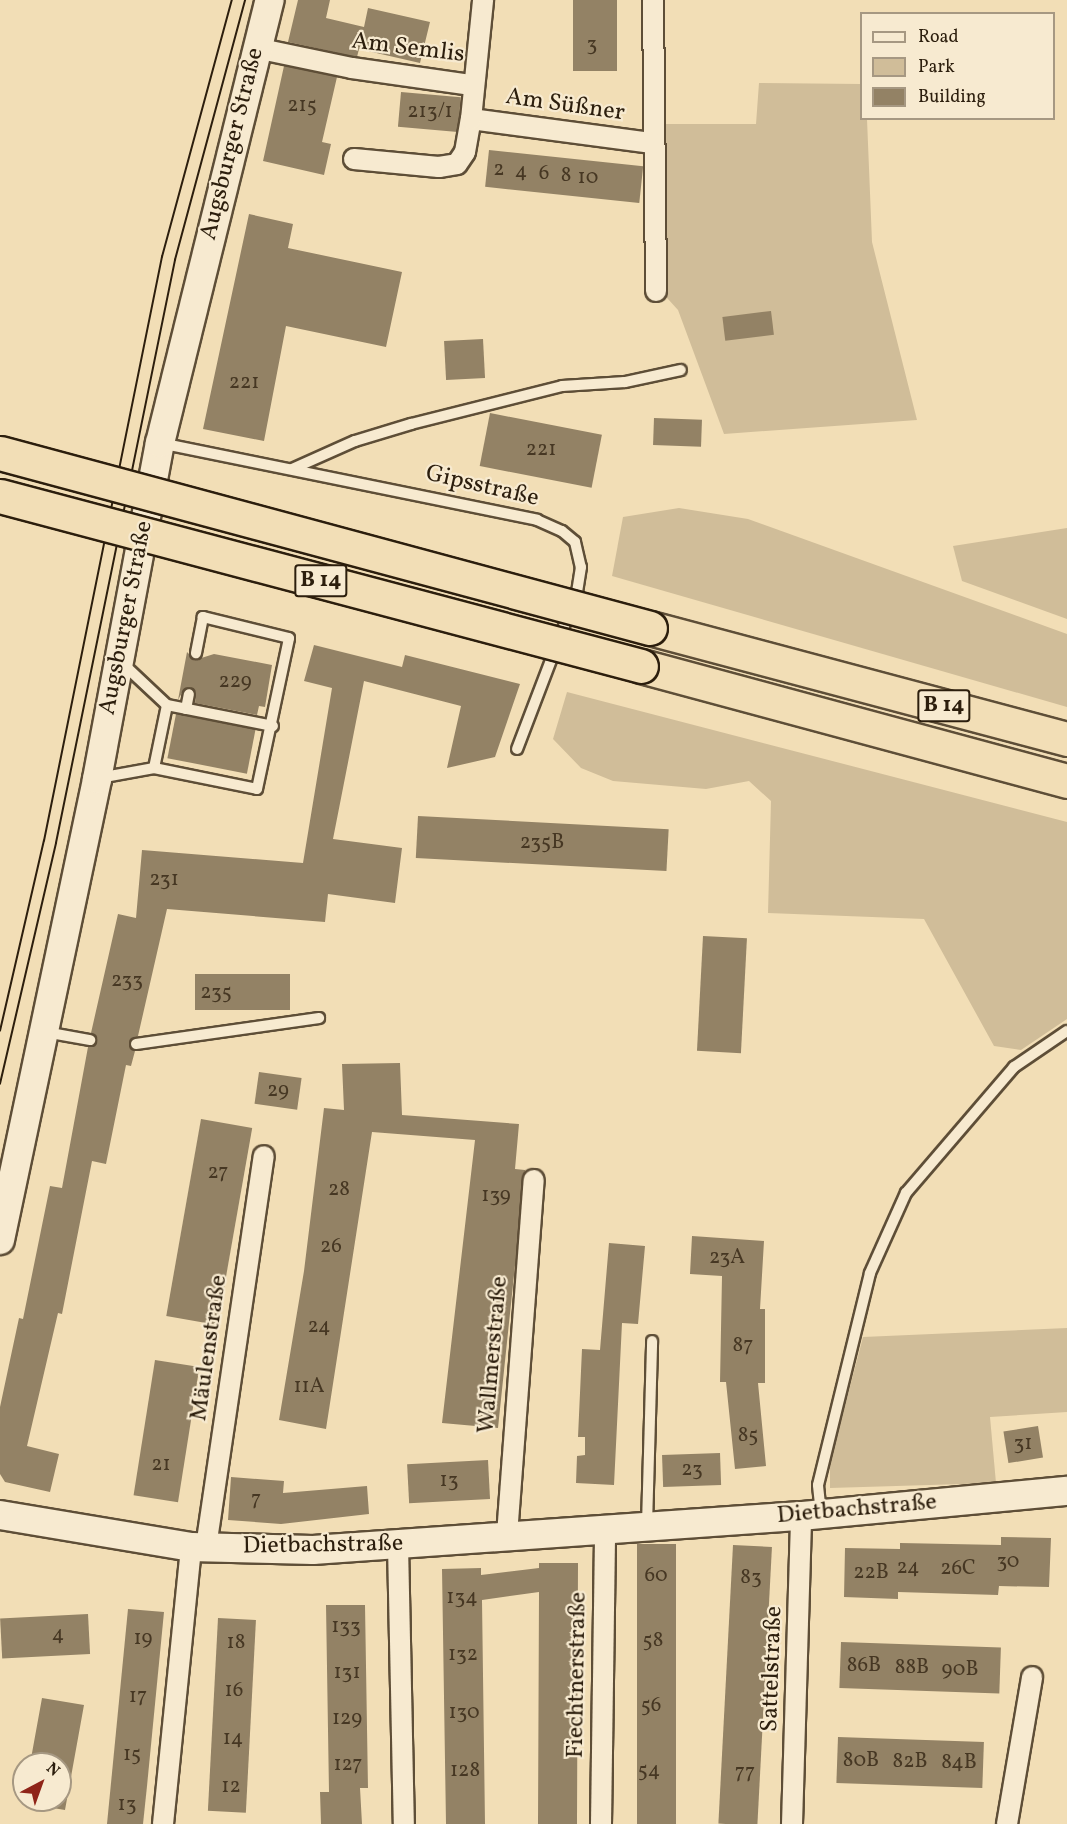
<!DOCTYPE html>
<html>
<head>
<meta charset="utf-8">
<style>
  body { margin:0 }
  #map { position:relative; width:1067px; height:1824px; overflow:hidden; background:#f2deb6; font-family:Vollkorn,serif }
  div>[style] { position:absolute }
  .green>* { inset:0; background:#d0bd99 }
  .building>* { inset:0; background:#938265; transform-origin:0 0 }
  .roads { filter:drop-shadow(2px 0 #5e4e37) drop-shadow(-2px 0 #5e4e37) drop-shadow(0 2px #5e4e37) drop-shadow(0 -2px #5e4e37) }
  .service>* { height:10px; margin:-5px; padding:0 5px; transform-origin:5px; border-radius:5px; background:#f7ead0 }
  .minor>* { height:20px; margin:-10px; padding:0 10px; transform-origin:10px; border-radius:10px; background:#f7ead0 }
  .secondary>* { height:28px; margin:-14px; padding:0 14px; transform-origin:14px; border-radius:14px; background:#f7ead0 }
  .trunk>* { height:33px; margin:-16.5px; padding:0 16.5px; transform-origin:16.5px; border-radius:16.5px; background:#f2deb6 }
  .tram>* { height:1.5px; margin:-0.75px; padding:0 0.75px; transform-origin:0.75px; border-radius:0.75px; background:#2c1e0d }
  .bridges { filter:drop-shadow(2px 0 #2c1e0d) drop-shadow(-2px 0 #2c1e0d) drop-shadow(0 2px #2c1e0d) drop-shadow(0 -2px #2c1e0d) }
  .trunk-bridge>* { height:33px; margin:-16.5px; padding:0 16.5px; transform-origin:16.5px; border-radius:16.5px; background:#f2deb6 }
  span { translate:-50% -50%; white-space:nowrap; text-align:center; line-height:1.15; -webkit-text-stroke:4.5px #f7ead0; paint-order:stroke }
  .number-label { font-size:21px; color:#463723 }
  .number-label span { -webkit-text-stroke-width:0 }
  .shield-label span { padding:2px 4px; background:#f7ead0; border:2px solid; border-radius:4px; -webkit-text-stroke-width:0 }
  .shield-label { font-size:22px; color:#2c1e0d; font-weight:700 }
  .street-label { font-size:24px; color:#2c1e0d }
  .legend { position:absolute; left:860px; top:12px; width:195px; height:108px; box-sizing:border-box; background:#f7ead0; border:2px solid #a69882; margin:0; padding:8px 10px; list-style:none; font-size:18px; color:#2c1e0d }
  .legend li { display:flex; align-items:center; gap:12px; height:30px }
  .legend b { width:30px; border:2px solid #a69882 }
  .north { position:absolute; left:12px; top:1752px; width:60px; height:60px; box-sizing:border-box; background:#f7ead0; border:2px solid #a69882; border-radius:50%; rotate:41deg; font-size:16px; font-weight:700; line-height:24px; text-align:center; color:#2c1e0d }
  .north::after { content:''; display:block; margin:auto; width:21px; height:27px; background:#8f2418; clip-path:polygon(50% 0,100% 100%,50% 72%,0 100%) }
</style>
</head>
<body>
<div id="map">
  <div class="green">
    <i style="clip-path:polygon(759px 83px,861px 84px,862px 118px,867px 119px,872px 242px,917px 420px,724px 434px,678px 310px,658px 288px,659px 124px,756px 124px)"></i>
    <i style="clip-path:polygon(679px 508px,748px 519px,1067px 634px,1067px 707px,612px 576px,623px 517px)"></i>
    <i style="clip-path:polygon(1067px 528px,1067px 619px,962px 581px,953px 546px)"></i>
    <i style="clip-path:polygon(567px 692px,1067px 822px,1067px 1019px,1021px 1050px,994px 1046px,924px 919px,768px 913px,771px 801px,749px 781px,706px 789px,613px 781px,581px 768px,553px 739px)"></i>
    <i style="clip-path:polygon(1067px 1328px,1067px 1412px,990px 1417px,996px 1483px,830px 1488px,830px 1463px,863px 1337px)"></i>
  </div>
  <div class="building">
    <i style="clip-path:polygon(298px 0,330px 0,326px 18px,364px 27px,368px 8px,430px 22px,420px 63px,359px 49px,357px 57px,288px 42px)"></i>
    <i style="left:573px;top:0;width:44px;height:71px"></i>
    <i style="clip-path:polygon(284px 66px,337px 77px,322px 142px,331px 144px,324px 175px,263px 161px)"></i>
    <i style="left:401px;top:92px;width:60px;height:35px;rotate:5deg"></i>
    <i style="left:489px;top:150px;width:155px;height:37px;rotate:6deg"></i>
    <i style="clip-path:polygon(249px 214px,293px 224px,288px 248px,402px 272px,386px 347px,286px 326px,264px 441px,203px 429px)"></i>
    <i style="left:771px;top:311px;width:24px;height:49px;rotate:83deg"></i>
    <i style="left:483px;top:339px;width:39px;height:39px;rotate:87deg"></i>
    <i style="left:490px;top:413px;width:114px;height:54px;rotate:11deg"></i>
    <i style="left:654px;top:418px;width:48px;height:27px;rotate:2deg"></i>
    <i style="clip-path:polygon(314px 645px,402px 667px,405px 655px,520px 684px,495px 757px,447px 768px,461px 706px,364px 681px,333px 839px,402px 848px,395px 903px,328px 894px,325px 922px,167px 909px,138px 1036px,129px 1042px,135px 1051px,131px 1066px,126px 1065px,106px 1164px,92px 1161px,62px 1314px,58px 1313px,27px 1446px,59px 1454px,50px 1492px,5px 1482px,0 1474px,0 1407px,19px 1318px,23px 1319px,50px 1186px,62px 1188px,88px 1047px,97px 1042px,91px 1033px,118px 914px,136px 918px,142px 850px,303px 863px,332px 688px,304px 681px)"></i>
    <i style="clip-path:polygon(187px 652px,195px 660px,214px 654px,272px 665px,265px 707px,259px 706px,257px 715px,195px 703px,196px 692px,190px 687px,184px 689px,178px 700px)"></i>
    <i style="left:176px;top:714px;width:81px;height:45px;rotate:11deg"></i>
    <i style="left:418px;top:816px;width:251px;height:42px;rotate:3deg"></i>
    <i style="left:703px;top:936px;width:44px;height:115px;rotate:3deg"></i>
    <i style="left:290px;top:974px;width:36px;height:95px;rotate:90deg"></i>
    <i style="clip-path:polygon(400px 1063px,402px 1115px,519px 1124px,515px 1169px,525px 1170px,498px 1428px,442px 1423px,475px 1140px,372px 1132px,326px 1429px,279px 1420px,304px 1271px,324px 1108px,344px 1110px,342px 1064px)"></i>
    <i style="left:259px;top:1072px;width:43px;height:32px;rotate:8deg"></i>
    <i style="left:201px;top:1119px;width:52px;height:200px;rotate:10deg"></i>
    <i style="clip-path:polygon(692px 1236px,764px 1241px,760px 1309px,765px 1309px,765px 1383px,758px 1383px,766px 1466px,735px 1469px,726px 1382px,720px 1382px,722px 1276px,690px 1274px)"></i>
    <i style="clip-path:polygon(609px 1243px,645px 1246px,638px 1324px,622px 1323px,614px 1485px,576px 1483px,577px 1456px,585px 1455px,585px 1437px,578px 1437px,582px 1349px,600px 1350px)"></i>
    <i style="left:155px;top:1360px;width:45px;height:137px;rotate:9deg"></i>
    <i style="left:1038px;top:1426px;width:32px;height:35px;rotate:81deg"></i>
    <i style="left:720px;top:1453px;width:32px;height:58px;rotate:88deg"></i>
    <i style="left:488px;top:1460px;width:39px;height:81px;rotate:87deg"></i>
    <i style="clip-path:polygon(231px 1477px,284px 1481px,283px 1493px,367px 1486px,369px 1514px,281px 1524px,228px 1520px)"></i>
    <i style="clip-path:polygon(1001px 1537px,1051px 1538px,1049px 1587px,999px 1586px,998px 1595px,898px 1592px,898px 1599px,844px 1597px,845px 1548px,900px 1549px,900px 1543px,1001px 1545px)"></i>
    <i style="left:637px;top:1544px;width:39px;height:280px"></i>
    <i style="left:733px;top:1545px;width:39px;height:279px;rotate:3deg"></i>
    <i style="clip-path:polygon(539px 1563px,578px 1563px,577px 1824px,538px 1824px,539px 1592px,482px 1600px,485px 1824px,446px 1824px,442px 1569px,481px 1568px,481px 1575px,539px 1568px)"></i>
    <i style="clip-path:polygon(326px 1605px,365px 1605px,368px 1788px,360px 1788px,362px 1824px,321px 1824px,320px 1792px,329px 1792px)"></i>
    <i style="clip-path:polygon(128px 1609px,164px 1612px,147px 1786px,143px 1824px,107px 1824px)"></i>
    <i style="left:88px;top:1614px;width:40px;height:88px;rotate:87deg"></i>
    <i style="left:218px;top:1618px;width:38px;height:193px;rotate:3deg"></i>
    <i style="left:841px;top:1642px;width:160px;height:46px;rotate:2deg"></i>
    <i style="clip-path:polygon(42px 1698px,84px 1705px,65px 1810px,23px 1803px,24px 1795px,24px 1800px,60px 1800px,60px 1764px,30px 1764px)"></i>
    <i style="left:838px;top:1737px;width:146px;height:46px;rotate:2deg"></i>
  </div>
  <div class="roads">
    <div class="service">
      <i style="left:160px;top:443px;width:385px;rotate:11.5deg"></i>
      <i style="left:537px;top:520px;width:27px;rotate:24deg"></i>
      <i style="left:562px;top:531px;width:17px;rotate:40deg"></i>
      <i style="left:575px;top:542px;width:26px;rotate:77deg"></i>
      <i style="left:581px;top:567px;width:25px;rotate:99deg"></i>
      <i style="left:577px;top:592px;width:168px;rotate:110.9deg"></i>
      <i style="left:292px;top:469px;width:69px;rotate:-24deg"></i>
      <i style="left:355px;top:441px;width:59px;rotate:-16.9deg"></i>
      <i style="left:411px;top:424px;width:156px;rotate:-14.1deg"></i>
      <i style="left:562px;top:386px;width:63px;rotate:-3.6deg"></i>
      <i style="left:625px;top:382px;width:57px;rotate:-12.1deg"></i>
      <i style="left:121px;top:662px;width:63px;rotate:43.1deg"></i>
      <i style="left:167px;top:705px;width:108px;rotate:11.2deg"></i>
      <i style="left:186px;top:709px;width:15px;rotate:-79deg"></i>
      <i style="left:154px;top:768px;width:64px;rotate:-78.3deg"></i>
      <i style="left:99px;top:778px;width:56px;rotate:-10.3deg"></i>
      <i style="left:154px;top:768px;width:105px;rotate:11.5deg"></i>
      <i style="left:257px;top:789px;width:154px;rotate:-78deg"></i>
      <i style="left:289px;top:638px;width:89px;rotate:-166.3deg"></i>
      <i style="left:203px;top:617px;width:37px;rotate:101deg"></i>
      <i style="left:45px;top:1032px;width:46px;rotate:10.1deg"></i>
      <i style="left:136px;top:1044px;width:185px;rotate:-8.1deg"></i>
      <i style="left:821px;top:1514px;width:29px;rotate:-96deg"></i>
      <i style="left:818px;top:1485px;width:218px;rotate:-76.2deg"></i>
      <i style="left:870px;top:1273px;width:88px;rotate:-65.8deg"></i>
      <i style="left:906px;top:1193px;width:166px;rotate:-49.4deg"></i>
      <i style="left:1014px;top:1067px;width:64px;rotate:-34.2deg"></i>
      <i style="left:647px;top:1525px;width:184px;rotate:-88.4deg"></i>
    </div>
    <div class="minor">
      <i style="left:653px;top:0;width:291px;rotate:89.4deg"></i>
      <i style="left:256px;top:48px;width:98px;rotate:11.8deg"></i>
      <i style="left:352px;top:68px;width:121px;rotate:8.1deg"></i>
      <i style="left:471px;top:119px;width:183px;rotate:7.6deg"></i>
      <i style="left:354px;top:159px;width:85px;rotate:5.4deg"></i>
      <i style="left:439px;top:167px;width:18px;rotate:-9deg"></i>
      <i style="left:457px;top:164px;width:14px;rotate:-56deg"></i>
      <i style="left:465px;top:152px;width:34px;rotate:-80deg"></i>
      <i style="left:471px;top:119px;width:120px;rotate:-84.2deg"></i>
      <i style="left:507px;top:1535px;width:356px;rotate:-85.7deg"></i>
      <i style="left:398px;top:1545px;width:279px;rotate:88.8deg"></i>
      <i style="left:206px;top:1547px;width:395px;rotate:-81.6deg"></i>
      <i style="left:163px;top:1824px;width:278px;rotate:-84.2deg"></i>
      <i style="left:601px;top:1824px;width:296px;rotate:-89.2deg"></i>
      <i style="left:792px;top:1824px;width:308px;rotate:-88.3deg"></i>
      <i style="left:1007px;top:1824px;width:149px;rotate:-80.3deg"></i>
    </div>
    <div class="secondary">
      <i style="left:0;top:1240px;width:471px;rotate:-78.1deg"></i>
      <i style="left:97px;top:779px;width:342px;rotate:-79.4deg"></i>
      <i style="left:160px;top:443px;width:456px;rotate:-76.1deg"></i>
      <i style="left:0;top:1515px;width:194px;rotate:9.5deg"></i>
      <i style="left:191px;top:1547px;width:122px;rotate:1.4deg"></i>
      <i style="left:313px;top:1550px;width:489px;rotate:-4deg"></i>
      <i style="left:801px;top:1516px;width:267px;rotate:-5.4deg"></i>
    </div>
    <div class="trunk">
      <i style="left:650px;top:628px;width:432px;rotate:14.9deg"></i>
      <i style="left:641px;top:666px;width:441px;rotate:15.1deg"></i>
    </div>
  </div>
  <div class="tram">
    <i style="left:0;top:1031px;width:195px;rotate:-77deg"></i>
    <i style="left:44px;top:841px;width:596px;rotate:-78.58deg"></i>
    <i style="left:162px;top:257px;width:266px;rotate:-74.8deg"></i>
    <i style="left:0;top:1084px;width:247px;rotate:-76.9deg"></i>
    <i style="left:56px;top:843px;width:595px;rotate:-78.46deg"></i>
    <i style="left:175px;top:260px;width:269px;rotate:-74.9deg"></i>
  </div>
  <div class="bridges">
    <div class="trunk-bridge">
      <i style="left:0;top:453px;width:673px;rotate:15.07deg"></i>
      <i style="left:0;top:496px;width:663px;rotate:14.85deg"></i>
    </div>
  </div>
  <div class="number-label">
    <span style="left:592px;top:45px">3</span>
    <span style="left:302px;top:106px">215</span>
    <span style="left:430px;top:112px">213/1</span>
    <span style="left:499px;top:170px">2</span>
    <span style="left:521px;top:172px">4</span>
    <span style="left:544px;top:174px">6</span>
    <span style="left:566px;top:176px">8</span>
    <span style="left:588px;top:178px">10</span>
    <span style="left:244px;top:383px">221</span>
    <span style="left:541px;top:450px">221</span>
    <span style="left:235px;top:682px">229</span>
    <span style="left:542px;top:843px">235B</span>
    <span style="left:164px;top:880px">231</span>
    <span style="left:127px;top:981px">233</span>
    <span style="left:216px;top:993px">235</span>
    <span style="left:278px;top:1091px">29</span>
    <span style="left:218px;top:1173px">27</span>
    <span style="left:339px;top:1190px">28</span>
    <span style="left:496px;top:1196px">139</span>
    <span style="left:331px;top:1247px">26</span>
    <span style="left:727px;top:1258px">23A</span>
    <span style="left:319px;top:1327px">24</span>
    <span style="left:743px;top:1346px">87</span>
    <span style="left:309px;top:1387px">11A</span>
    <span style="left:748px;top:1436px">85</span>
    <span style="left:1023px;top:1444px">31</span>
    <span style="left:161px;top:1465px">21</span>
    <span style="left:692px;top:1470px">23</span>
    <span style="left:449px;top:1481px">13</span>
    <span style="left:256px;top:1500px">7</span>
    <span style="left:1008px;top:1562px">30</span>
    <span style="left:908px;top:1568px">24</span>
    <span style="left:958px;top:1569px">26C</span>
    <span style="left:871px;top:1573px">22B</span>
    <span style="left:656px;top:1576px">60</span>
    <span style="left:751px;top:1578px">83</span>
    <span style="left:462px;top:1598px">134</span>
    <span style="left:346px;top:1627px">133</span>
    <span style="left:58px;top:1635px">4</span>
    <span style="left:143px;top:1639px">19</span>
    <span style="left:653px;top:1641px">58</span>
    <span style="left:236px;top:1643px">18</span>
    <span style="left:463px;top:1655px">132</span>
    <span style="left:864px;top:1666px">86B</span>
    <span style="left:912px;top:1668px">88B</span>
    <span style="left:960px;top:1670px">90B</span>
    <span style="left:347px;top:1673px">131</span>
    <span style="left:234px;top:1691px">16</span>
    <span style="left:138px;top:1697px">17</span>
    <span style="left:651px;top:1706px">56</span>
    <span style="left:464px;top:1713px">130</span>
    <span style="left:347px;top:1719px">129</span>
    <span style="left:233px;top:1739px">14</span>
    <span style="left:132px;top:1755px">15</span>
    <span style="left:861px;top:1761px">80B</span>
    <span style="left:910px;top:1762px">82B</span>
    <span style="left:959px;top:1763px">84B</span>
    <span style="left:348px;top:1765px">127</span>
    <span style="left:465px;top:1771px">128</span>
    <span style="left:649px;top:1771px">54</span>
    <span style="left:745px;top:1773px">77</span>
    <span style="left:231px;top:1787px">12</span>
    <span style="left:127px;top:1805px">13</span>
  </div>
  <div class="shield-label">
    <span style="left:321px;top:581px">B 14</span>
    <span style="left:944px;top:706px">B 14</span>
  </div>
  <div class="street-label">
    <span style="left:408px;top:49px;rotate:7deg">Am Semlis</span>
    <span style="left:565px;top:106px;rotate:8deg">Am Süßner</span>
    <span style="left:233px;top:144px;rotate:-76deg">Augsburger Straße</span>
    <span style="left:482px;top:487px;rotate:13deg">Gipsstraße</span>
    <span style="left:127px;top:618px;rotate:-79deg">Augsburger Straße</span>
    <span style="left:210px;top:1348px;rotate:-82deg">Mäulenstraße</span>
    <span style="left:494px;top:1355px;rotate:-85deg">Wallmerstraße</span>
    <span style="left:857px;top:1510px;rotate:-5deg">Dietbachstraße</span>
    <span style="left:323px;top:1546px;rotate:-1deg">Dietbachstraße</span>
    <span style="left:773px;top:1669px;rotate:-88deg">Sattelstraße</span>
    <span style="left:578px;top:1675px;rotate:-89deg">Fiechtnerstraße</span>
  </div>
  <ul class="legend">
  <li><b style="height:8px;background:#f7ead0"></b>Road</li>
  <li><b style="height:16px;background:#d0bd99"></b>Park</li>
  <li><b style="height:16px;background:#938265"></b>Building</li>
  </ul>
  <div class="north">N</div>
</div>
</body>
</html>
